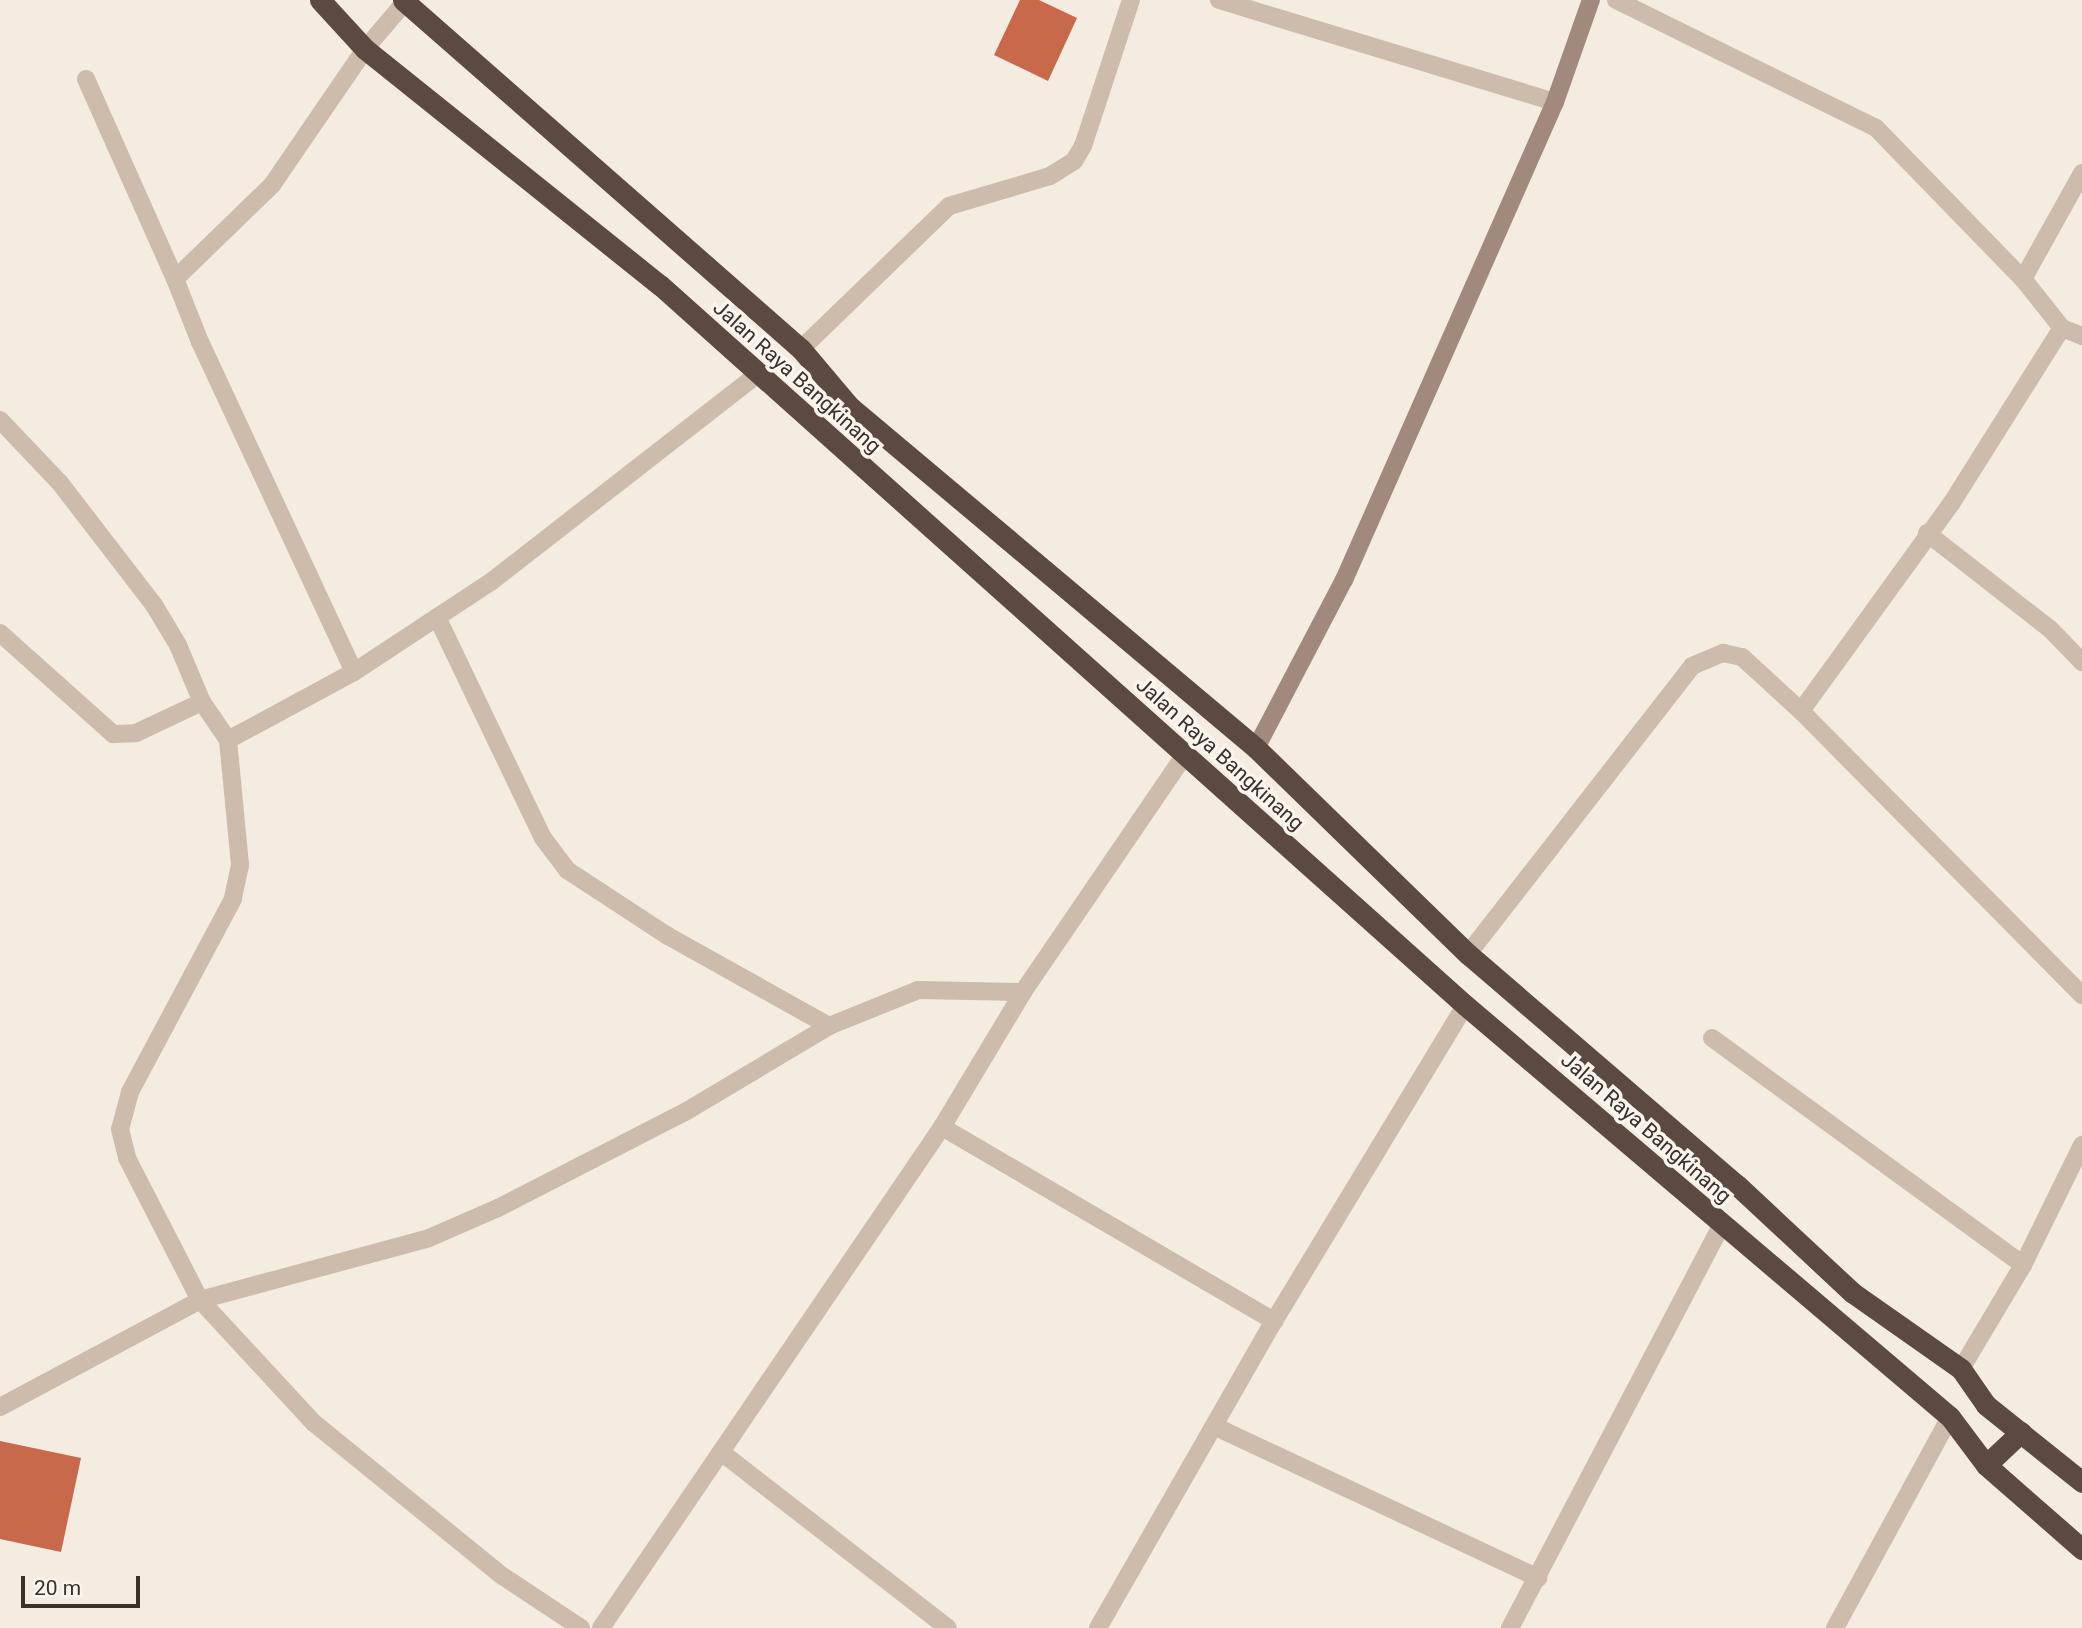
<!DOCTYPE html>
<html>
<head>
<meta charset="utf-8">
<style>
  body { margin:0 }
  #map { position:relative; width:2082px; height:1628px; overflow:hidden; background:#f4ebe1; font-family:Roboto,sans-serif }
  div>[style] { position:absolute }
  .building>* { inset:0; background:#c8694b }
  .street>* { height:18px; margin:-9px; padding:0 9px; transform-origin:9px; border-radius:9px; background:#cdbbac }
  .secondary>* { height:18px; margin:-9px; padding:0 9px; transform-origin:9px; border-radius:9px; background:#a18a7d }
  .highway>* { height:21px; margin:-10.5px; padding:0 10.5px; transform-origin:10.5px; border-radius:10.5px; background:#5c4a42 }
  span { translate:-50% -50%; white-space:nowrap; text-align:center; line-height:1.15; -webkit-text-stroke:7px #fbf5ee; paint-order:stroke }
  .street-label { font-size:21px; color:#3b302b }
  .scale { position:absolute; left:21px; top:1576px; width:119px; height:32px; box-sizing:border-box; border:4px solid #3b302b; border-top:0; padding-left:9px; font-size:21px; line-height:24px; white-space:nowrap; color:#3b302b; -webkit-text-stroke:5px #fbf5ee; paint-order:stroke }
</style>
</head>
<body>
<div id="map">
  <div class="building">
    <i style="clip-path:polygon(1020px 0,1039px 0,1077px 18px,1048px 81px,994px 55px)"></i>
    <i style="clip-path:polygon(0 1441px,81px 1458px,61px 1552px,0 1539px)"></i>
  </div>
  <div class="street">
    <i style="left:1219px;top:0;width:351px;rotate:16.9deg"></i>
    <i style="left:1616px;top:0;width:290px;rotate:26.2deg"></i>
    <i style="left:1876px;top:128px;width:211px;rotate:45.8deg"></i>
    <i style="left:2023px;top:279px;width:63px;rotate:51.5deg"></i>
    <i style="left:2062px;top:328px;width:22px;rotate:22deg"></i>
    <i style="left:86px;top:79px;width:219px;rotate:66deg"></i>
    <i style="left:2023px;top:279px;width:121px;rotate:-60.9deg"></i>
    <i style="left:801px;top:349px;width:206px;rotate:-44deg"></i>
    <i style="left:949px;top:206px;width:105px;rotate:-16.5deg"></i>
    <i style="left:1050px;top:176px;width:28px;rotate:-32deg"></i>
    <i style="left:1074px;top:161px;width:17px;rotate:-59deg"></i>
    <i style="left:1083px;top:146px;width:154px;rotate:-71.8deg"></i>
    <i style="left:0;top:420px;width:87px;rotate:46.4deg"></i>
    <i style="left:60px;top:483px;width:154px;rotate:52.4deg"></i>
    <i style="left:154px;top:605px;width:47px;rotate:59deg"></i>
    <i style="left:178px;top:645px;width:62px;rotate:67.2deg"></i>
    <i style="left:202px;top:702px;width:46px;rotate:55.6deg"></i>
    <i style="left:228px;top:740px;width:126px;rotate:84.5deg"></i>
    <i style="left:240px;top:865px;width:35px;rotate:102deg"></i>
    <i style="left:233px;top:899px;width:219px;rotate:118.1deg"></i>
    <i style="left:130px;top:1092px;width:38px;rotate:105deg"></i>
    <i style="left:120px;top:1129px;width:30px;rotate:76deg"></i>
    <i style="left:127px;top:1158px;width:160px;rotate:62.8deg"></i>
    <i style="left:200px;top:1300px;width:168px;rotate:47.2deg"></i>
    <i style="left:314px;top:1423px;width:241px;rotate:39.1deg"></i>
    <i style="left:501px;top:1575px;width:96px;rotate:33.5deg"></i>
    <i style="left:1927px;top:533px;width:157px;rotate:38deg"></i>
    <i style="left:2051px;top:630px;width:45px;rotate:45.9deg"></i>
    <i style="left:437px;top:617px;width:245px;rotate:64.4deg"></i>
    <i style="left:543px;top:838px;width:40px;rotate:53deg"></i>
    <i style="left:567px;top:870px;width:121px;rotate:33.2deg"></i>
    <i style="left:668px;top:936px;width:184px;rotate:29.2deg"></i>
    <i style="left:0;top:633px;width:152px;rotate:41.8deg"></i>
    <i style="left:113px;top:734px;width:23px;rotate:-2deg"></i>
    <i style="left:136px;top:733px;width:73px;rotate:-25.2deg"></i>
    <i style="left:354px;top:672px;width:364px;rotate:-115deg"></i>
    <i style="left:200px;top:342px;width:68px;rotate:-111.6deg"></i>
    <i style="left:175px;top:279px;width:135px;rotate:-44.1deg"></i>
    <i style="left:272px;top:185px;width:165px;rotate:-55.6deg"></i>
    <i style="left:365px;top:49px;width:62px;rotate:-49.6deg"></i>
    <i style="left:1801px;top:711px;width:256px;rotate:-54.1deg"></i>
    <i style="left:1951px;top:504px;width:208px;rotate:-57.8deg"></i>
    <i style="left:228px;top:740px;width:143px;rotate:-28.4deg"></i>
    <i style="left:354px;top:672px;width:165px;rotate:-33.4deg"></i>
    <i style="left:492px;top:581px;width:336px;rotate:-37.9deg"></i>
    <i style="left:1468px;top:954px;width:365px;rotate:-52.1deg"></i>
    <i style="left:1692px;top:666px;width:34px;rotate:-23deg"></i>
    <i style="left:1723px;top:653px;width:19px;rotate:12deg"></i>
    <i style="left:1742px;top:657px;width:80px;rotate:42.5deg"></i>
    <i style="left:1801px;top:711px;width:400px;rotate:45.3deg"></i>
    <i style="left:1712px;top:1038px;width:385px;rotate:36.1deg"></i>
    <i style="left:942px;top:1127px;width:385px;rotate:30.3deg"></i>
    <i style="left:1961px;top:1369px;width:121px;rotate:-59.2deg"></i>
    <i style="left:2023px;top:1265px;width:134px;rotate:-63.8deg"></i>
    <i style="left:0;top:1407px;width:227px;rotate:-28.1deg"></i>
    <i style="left:200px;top:1300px;width:237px;rotate:-15.1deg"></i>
    <i style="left:429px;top:1238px;width:75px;rotate:-23.5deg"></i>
    <i style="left:498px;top:1208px;width:210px;rotate:-27.2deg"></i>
    <i style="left:685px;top:1112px;width:168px;rotate:-30.8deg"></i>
    <i style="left:829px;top:1026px;width:96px;rotate:-22deg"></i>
    <i style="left:918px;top:990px;width:105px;rotate:1.1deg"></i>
    <i style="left:1023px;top:992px;width:286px;rotate:-55.7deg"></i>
    <i style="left:1216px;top:1427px;width:356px;rotate:25.1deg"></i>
    <i style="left:721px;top:1452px;width:287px;rotate:37.8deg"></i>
    <i style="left:601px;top:1628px;width:606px;rotate:-55.76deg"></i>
    <i style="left:942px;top:1127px;width:157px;rotate:-59deg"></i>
    <i style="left:1098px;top:1628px;width:354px;rotate:-60.2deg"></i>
    <i style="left:1274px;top:1321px;width:369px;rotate:-58.8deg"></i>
    <i style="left:1510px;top:1628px;width:455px;rotate:-62.3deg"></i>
    <i style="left:1835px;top:1628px;width:240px;rotate:-61.4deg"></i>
  </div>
  <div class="secondary">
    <i style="left:1256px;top:748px;width:190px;rotate:-62.4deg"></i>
    <i style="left:1344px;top:580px;width:522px;rotate:-66.18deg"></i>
    <i style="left:1555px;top:102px;width:108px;rotate:-70.6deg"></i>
  </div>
  <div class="highway">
    <i style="left:320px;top:0;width:67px;rotate:47.4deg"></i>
    <i style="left:365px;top:49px;width:378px;rotate:38.7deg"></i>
    <i style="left:660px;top:285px;width:1080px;rotate:41.81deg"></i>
    <i style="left:1465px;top:1005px;width:636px;rotate:40.35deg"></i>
    <i style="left:1950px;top:1417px;width:60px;rotate:53.1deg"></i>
    <i style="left:1986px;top:1465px;width:128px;rotate:41.2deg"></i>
    <i style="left:403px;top:0;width:529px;rotate:41.25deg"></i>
    <i style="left:801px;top:349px;width:75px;rotate:49.9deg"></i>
    <i style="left:849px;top:406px;width:532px;rotate:40.04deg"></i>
    <i style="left:1256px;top:748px;width:296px;rotate:44.2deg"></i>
    <i style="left:1468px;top:954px;width:355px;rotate:40.7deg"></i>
    <i style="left:1737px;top:1185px;width:158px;rotate:43deg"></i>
    <i style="left:1853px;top:1293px;width:132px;rotate:35.1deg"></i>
    <i style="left:1961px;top:1369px;width:44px;rotate:55.2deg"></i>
    <i style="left:1986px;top:1405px;width:123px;rotate:38.7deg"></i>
    <i style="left:1986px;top:1465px;width:48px;rotate:-43.3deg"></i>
  </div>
  <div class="street-label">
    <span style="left:797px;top:377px;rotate:42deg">Jalan Raya Bangkinang</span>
    <span style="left:1220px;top:754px;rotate:42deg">Jalan Raya Bangkinang</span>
    <span style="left:1646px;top:1128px;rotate:41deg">Jalan Raya Bangkinang</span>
  </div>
  <div class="scale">20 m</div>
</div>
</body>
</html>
